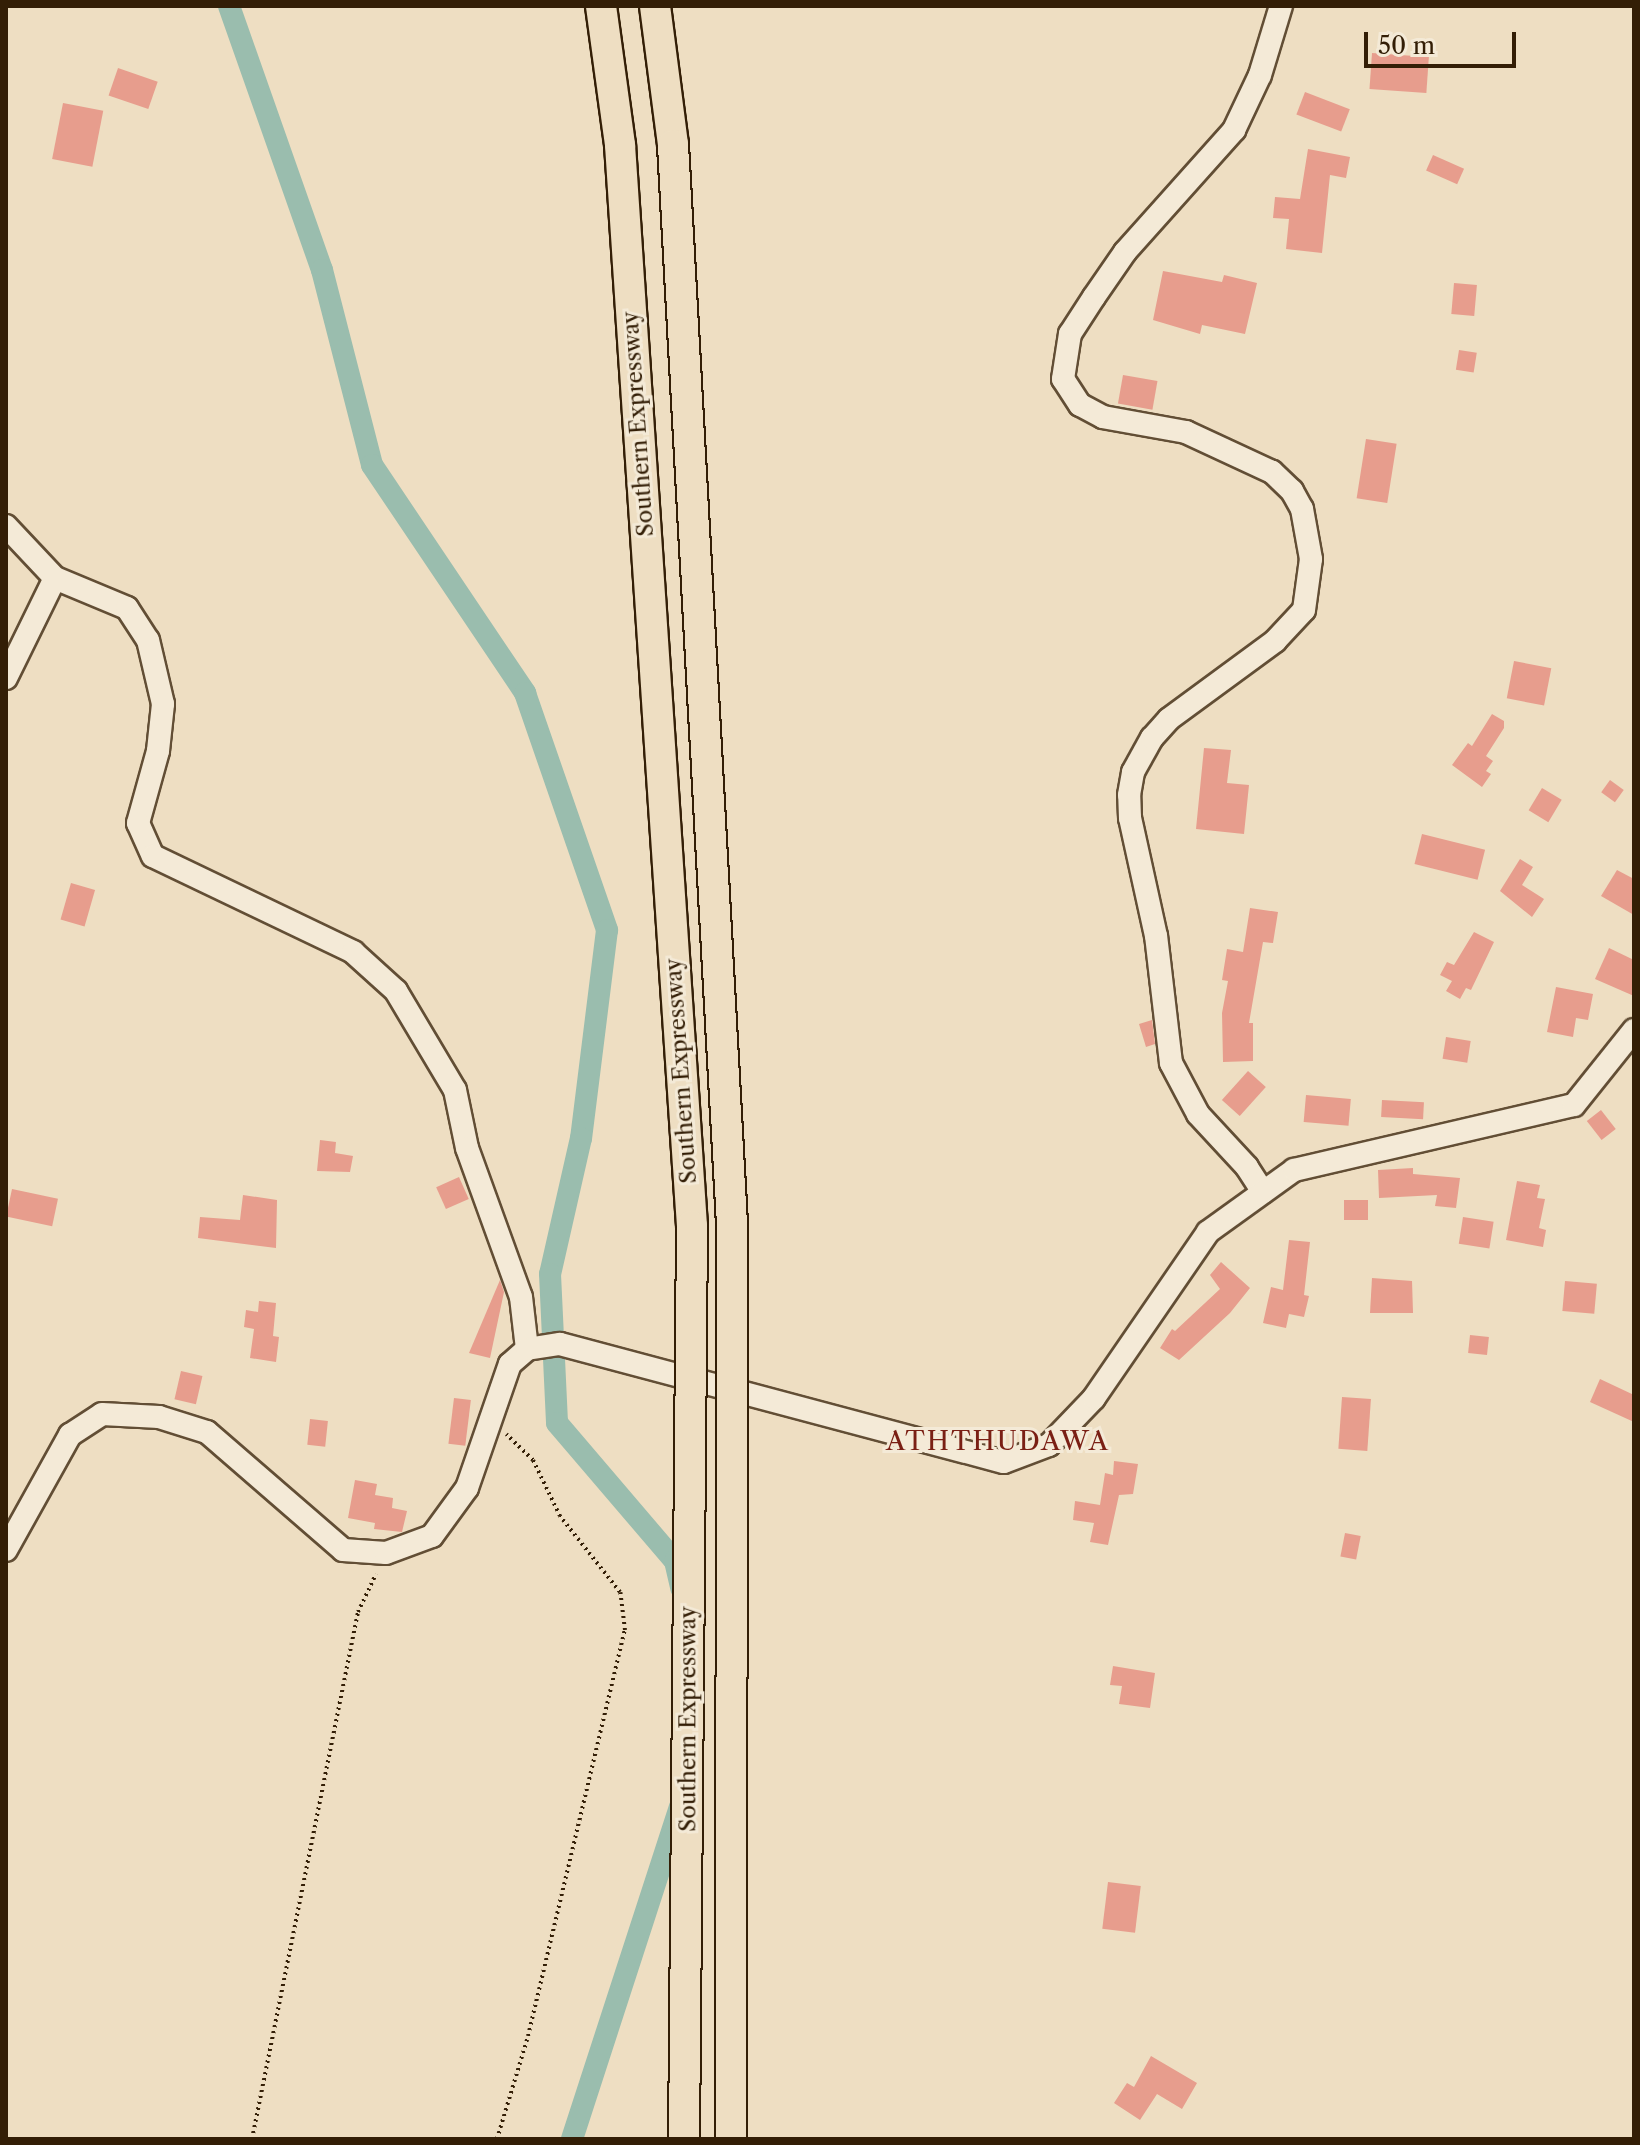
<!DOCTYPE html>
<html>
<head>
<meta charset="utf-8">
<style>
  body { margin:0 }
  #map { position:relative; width:1640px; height:2145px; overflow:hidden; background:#eedec2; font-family:"Libre Caslon Text",serif }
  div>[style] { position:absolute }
  .canal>* { height:22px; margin:-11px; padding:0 11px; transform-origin:11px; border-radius:11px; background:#9abdae }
  .building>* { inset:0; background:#e79d8d; transform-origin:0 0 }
  .path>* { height:4px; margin-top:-2px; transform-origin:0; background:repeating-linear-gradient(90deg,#331e06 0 2px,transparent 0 6px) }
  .roads { filter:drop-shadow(2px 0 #624e35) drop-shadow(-2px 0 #624e35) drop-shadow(0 2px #624e35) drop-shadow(0 -2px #624e35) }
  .minor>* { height:22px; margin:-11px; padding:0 11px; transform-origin:11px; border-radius:11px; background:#f4ead7 }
  .bridges { filter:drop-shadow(2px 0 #331e06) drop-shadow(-2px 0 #331e06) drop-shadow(0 2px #331e06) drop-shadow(0 -2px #331e06) }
  .highway-bridge>* { height:30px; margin:-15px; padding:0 15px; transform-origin:15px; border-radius:15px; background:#eedec2 }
  span { translate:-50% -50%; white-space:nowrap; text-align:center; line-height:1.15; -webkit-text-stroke:6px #f4ead7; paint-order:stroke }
  .street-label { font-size:22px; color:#331e06 }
  .quarter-label { font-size:26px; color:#7a1f14; letter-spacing:2px }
  .frame { position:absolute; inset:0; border:8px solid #331e06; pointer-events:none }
  .scale { position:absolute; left:1364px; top:32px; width:152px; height:36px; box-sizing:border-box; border:4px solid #331e06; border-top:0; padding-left:10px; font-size:24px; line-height:28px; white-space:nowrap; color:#331e06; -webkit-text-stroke:6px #f4ead7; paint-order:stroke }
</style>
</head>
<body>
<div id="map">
  <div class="canal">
    <i style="left:229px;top:6px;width:280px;rotate:70.6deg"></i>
    <i style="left:322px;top:270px;width:201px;rotate:75.6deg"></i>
    <i style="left:372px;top:465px;width:275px;rotate:56.1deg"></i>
    <i style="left:525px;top:693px;width:251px;rotate:70.9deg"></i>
    <i style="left:607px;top:930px;width:210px;rotate:97.1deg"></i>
    <i style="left:581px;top:1138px;width:139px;rotate:102.8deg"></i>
    <i style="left:550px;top:1274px;width:149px;rotate:87.3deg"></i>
    <i style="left:557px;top:1423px;width:182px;rotate:49.5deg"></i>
    <i style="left:675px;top:1561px;width:28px;rotate:77deg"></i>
    <i style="left:572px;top:2139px;width:349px;rotate:-72deg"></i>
  </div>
  <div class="building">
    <i style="left:1372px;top:53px;width:57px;height:36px;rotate:4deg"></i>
    <i style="left:118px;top:68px;width:42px;height:29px;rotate:19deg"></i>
    <i style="left:1305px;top:92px;width:48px;height:24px;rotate:21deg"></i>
    <i style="left:63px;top:103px;width:41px;height:57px;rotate:11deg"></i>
    <i style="clip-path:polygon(1308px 149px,1350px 157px,1346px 178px,1330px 175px,1322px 253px,1286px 249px,1289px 219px,1273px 218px,1275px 197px,1300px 199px)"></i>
    <i style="left:1433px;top:155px;width:34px;height:17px;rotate:24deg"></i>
    <i style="clip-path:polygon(1163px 271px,1222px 282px,1224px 275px,1257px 283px,1245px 334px,1202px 325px,1200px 334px,1153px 320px)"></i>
    <i style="left:1454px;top:283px;width:23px;height:31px;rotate:5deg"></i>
    <i style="left:1459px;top:350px;width:18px;height:20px;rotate:9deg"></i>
    <i style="left:1123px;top:375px;width:35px;height:29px;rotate:10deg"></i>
    <i style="left:1366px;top:439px;width:31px;height:60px;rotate:9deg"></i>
    <i style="left:1514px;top:661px;width:38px;height:38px;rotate:11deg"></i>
    <i style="clip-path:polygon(1492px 714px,1504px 721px,1504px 728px,1486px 756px,1493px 761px,1486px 771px,1491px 774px,1482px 787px,1452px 765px,1468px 743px,1472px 746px)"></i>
    <i style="clip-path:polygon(1204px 748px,1231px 750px,1227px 783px,1249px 785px,1244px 834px,1196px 829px)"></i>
    <i style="left:1610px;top:780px;width:17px;height:15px;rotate:36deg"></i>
    <i style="left:1542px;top:788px;width:23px;height:26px;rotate:31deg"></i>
    <i style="left:1422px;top:834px;width:65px;height:31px;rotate:14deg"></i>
    <i style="clip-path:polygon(1520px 859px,1533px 867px,1522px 885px,1544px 899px,1532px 917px,1500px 891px)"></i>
    <i style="clip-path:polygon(1617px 870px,1634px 879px,1634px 915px,1601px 896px)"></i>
    <i style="left:71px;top:883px;width:25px;height:38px;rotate:16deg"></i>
    <i style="clip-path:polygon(1250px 908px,1278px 912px,1273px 943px,1263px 942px,1249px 1023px,1253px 1023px,1253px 1061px,1223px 1062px,1222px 1013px,1228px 981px,1222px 980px,1227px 949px,1243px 952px)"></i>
    <i style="clip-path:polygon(1474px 932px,1494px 942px,1471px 990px,1466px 988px,1460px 999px,1446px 991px,1452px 981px,1440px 975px,1447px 962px,1454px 965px)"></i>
    <i style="clip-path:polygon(1609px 948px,1634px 960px,1634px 996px,1595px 979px)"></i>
    <i style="clip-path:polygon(1556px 987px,1593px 994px,1588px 1020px,1576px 1018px,1573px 1037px,1547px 1032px)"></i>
    <i style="clip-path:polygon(1152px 1020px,1155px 1044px,1146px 1047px,1139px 1024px)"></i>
    <i style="left:1446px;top:1037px;width:25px;height:22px;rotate:9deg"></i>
    <i style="left:1248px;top:1071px;width:24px;height:39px;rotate:42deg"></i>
    <i style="left:1306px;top:1095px;width:45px;height:27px;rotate:5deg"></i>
    <i style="left:1382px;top:1100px;width:42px;height:17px;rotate:3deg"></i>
    <i style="left:1601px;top:1110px;width:24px;height:18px;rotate:52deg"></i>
    <i style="clip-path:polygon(320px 1140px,336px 1142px,335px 1153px,353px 1156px,350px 1172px,317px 1171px)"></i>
    <i style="clip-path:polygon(1413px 1168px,1413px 1174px,1460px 1178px,1456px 1208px,1435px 1206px,1437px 1195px,1379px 1198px,1378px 1170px)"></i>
    <i style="left:459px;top:1177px;width:24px;height:25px;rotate:66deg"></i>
    <i style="clip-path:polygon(1517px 1181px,1540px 1185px,1537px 1198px,1545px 1199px,1539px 1228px,1546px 1230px,1543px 1247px,1506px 1240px)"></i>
    <i style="left:12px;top:1189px;width:47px;height:28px;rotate:12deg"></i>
    <i style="clip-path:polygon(243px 1195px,277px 1200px,276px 1248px,198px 1238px,200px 1217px,240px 1220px)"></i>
    <i style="left:1344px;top:1200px;width:24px;height:20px"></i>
    <i style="left:1463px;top:1217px;width:31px;height:27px;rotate:9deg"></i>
    <i style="clip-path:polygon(1289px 1240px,1310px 1242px,1304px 1295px,1309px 1296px,1304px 1317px,1289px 1314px,1286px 1328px,1263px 1323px,1271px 1287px,1283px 1290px)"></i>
    <i style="clip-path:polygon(1221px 1262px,1250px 1288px,1230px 1313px,1179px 1360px,1160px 1348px,1172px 1329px,1175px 1331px,1220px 1289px,1210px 1275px)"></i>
    <i style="clip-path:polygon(1372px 1278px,1412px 1281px,1413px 1313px,1370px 1313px)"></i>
    <i style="clip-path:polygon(500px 1280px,504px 1292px,490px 1358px,469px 1353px)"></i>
    <i style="left:1565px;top:1281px;width:32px;height:30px;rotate:5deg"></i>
    <i style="clip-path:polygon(259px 1301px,276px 1303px,273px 1336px,279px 1337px,276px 1362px,250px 1358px,254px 1329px,244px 1327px,246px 1310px,258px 1312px)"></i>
    <i style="left:1470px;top:1335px;width:19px;height:18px;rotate:6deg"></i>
    <i style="left:181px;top:1371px;width:22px;height:29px;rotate:13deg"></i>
    <i style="clip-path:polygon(1600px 1379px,1634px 1395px,1634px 1422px,1590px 1402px)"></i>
    <i style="left:1342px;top:1397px;width:29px;height:52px;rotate:4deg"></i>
    <i style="left:454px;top:1398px;width:17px;height:46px;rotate:7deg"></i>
    <i style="left:310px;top:1419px;width:18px;height:26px;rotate:6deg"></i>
    <i style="clip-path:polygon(1114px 1461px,1138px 1464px,1133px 1494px,1119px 1495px,1108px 1545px,1090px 1542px,1094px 1523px,1073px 1520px,1075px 1501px,1100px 1505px,1105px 1473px,1113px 1475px)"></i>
    <i style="clip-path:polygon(355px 1480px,377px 1484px,375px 1495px,393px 1498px,392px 1508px,407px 1511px,402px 1532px,374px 1529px,375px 1523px,348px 1518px)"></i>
    <i style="left:1345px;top:1533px;width:16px;height:24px;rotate:11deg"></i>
    <i style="clip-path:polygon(1113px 1666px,1155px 1673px,1150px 1708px,1119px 1704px,1122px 1686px,1110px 1685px)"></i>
    <i style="left:1108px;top:1882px;width:33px;height:47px;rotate:7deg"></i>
    <i style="clip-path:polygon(1151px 2056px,1197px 2083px,1182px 2109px,1157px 2094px,1140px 2120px,1114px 2103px,1127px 2083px,1134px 2087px)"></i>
  </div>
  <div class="path">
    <i style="left:252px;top:2139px;width:538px;rotate:-78.63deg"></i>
    <i style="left:358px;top:1612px;width:42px;rotate:-64.7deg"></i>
    <i style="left:497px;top:2139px;width:108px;rotate:-73.2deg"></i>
    <i style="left:528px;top:2036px;width:417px;rotate:-76.6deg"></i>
    <i style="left:625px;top:1630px;width:38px;rotate:-97deg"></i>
    <i style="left:620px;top:1592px;width:97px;rotate:-128.3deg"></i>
    <i style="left:560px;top:1516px;width:62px;rotate:-115.7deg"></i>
    <i style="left:533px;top:1460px;width:37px;rotate:-136deg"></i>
  </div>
  <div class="roads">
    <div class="minor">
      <i style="left:6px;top:526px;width:71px;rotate:46.7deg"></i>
      <i style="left:55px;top:578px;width:78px;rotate:22.6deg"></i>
      <i style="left:127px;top:608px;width:38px;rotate:57deg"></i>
      <i style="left:148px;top:640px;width:66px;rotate:76.8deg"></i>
      <i style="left:163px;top:704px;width:47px;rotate:96.1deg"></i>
      <i style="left:158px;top:751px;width:75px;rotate:105.5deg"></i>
      <i style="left:138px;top:823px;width:36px;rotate:66deg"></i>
      <i style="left:153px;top:856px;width:222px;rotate:25.6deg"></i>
      <i style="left:353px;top:952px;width:58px;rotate:42.2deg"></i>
      <i style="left:396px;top:991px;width:115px;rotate:59.2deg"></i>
      <i style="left:455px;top:1090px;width:59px;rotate:78.3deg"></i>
      <i style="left:467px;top:1148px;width:158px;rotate:70.1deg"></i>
      <i style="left:521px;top:1297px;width:52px;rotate:83.4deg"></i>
      <i style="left:6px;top:678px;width:111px;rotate:-63.9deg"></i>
      <i style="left:1263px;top:1192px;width:30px;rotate:-123deg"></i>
      <i style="left:1247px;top:1167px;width:72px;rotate:-132.8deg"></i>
      <i style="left:1198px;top:1114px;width:58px;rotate:-117.9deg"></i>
      <i style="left:1171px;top:1063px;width:128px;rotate:-96.7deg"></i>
      <i style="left:1156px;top:936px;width:121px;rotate:-102.4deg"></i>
      <i style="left:1130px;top:818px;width:23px;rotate:-92deg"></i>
      <i style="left:1129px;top:795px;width:23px;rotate:-80deg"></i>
      <i style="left:1133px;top:772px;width:39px;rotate:-61deg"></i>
      <i style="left:1152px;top:738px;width:25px;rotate:-48deg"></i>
      <i style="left:1169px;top:719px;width:132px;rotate:-36.3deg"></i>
      <i style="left:1275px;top:641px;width:42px;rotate:-46.9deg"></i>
      <i style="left:1304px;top:610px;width:51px;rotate:-82.2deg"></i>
      <i style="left:1311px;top:559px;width:51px;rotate:-100.2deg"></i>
      <i style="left:1302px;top:509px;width:21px;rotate:-119deg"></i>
      <i style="left:1292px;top:491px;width:28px;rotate:-136deg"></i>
      <i style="left:1272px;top:472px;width:95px;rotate:-155.1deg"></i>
      <i style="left:1186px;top:432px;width:84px;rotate:-169.8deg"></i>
      <i style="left:1103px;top:417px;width:26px;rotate:-152deg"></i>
      <i style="left:1080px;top:405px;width:31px;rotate:-123deg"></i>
      <i style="left:1063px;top:379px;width:46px;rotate:-81.2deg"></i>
      <i style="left:1070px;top:334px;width:44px;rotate:-57deg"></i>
      <i style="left:1094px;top:297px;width:55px;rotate:-55.4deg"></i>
      <i style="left:1125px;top:252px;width:164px;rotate:-48.2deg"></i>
      <i style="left:1234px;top:130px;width:61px;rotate:-64.7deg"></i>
      <i style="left:1260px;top:75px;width:72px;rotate:-73.1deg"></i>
      <i style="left:6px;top:1550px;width:132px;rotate:-60.9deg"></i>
      <i style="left:70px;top:1435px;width:38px;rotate:-33deg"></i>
      <i style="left:102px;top:1414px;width:57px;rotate:3deg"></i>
      <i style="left:159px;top:1417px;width:50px;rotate:17.4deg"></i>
      <i style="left:207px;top:1432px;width:180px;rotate:40.9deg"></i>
      <i style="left:343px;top:1550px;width:43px;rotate:4deg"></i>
      <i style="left:386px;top:1553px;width:49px;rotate:-20.3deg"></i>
      <i style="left:432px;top:1536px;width:59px;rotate:-53.9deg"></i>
      <i style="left:467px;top:1488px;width:131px;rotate:-70.9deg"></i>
      <i style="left:510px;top:1364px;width:23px;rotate:-41deg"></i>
      <i style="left:527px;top:1349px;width:33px;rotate:-9deg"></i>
      <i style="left:560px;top:1344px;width:459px;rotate:14.9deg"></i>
      <i style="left:1004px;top:1462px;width:48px;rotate:-20.7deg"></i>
      <i style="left:1049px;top:1445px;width:65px;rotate:-46.2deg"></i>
      <i style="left:1094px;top:1398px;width:201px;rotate:-55.5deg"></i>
      <i style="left:1208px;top:1232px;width:106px;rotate:-35.8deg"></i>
      <i style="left:1294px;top:1170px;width:287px;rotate:-13.1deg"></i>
      <i style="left:1574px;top:1105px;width:96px;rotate:-51.3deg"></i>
    </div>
  </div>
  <div class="bridges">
    <div class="highway-bridge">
      <i style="left:601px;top:6px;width:140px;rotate:82.2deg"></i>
      <i style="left:620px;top:145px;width:1083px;rotate:86.19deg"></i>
      <i style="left:692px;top:1226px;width:913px;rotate:90.5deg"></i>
      <i style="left:655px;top:6px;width:140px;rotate:82.6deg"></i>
      <i style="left:673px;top:145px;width:1080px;rotate:86.87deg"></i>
      <i style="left:732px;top:1223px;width:916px;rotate:90.06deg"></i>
    </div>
  </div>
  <div class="street-label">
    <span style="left:638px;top:424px;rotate:-94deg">Southern Expressway</span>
    <span style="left:681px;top:1071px;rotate:-94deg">Southern Expressway</span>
    <span style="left:688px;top:1719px;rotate:-90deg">Southern Expressway</span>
  </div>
  <div class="quarter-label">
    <span style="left:998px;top:1442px">ATHTHUDAWA</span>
  </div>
  <div class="frame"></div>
  <div class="scale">50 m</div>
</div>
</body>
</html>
